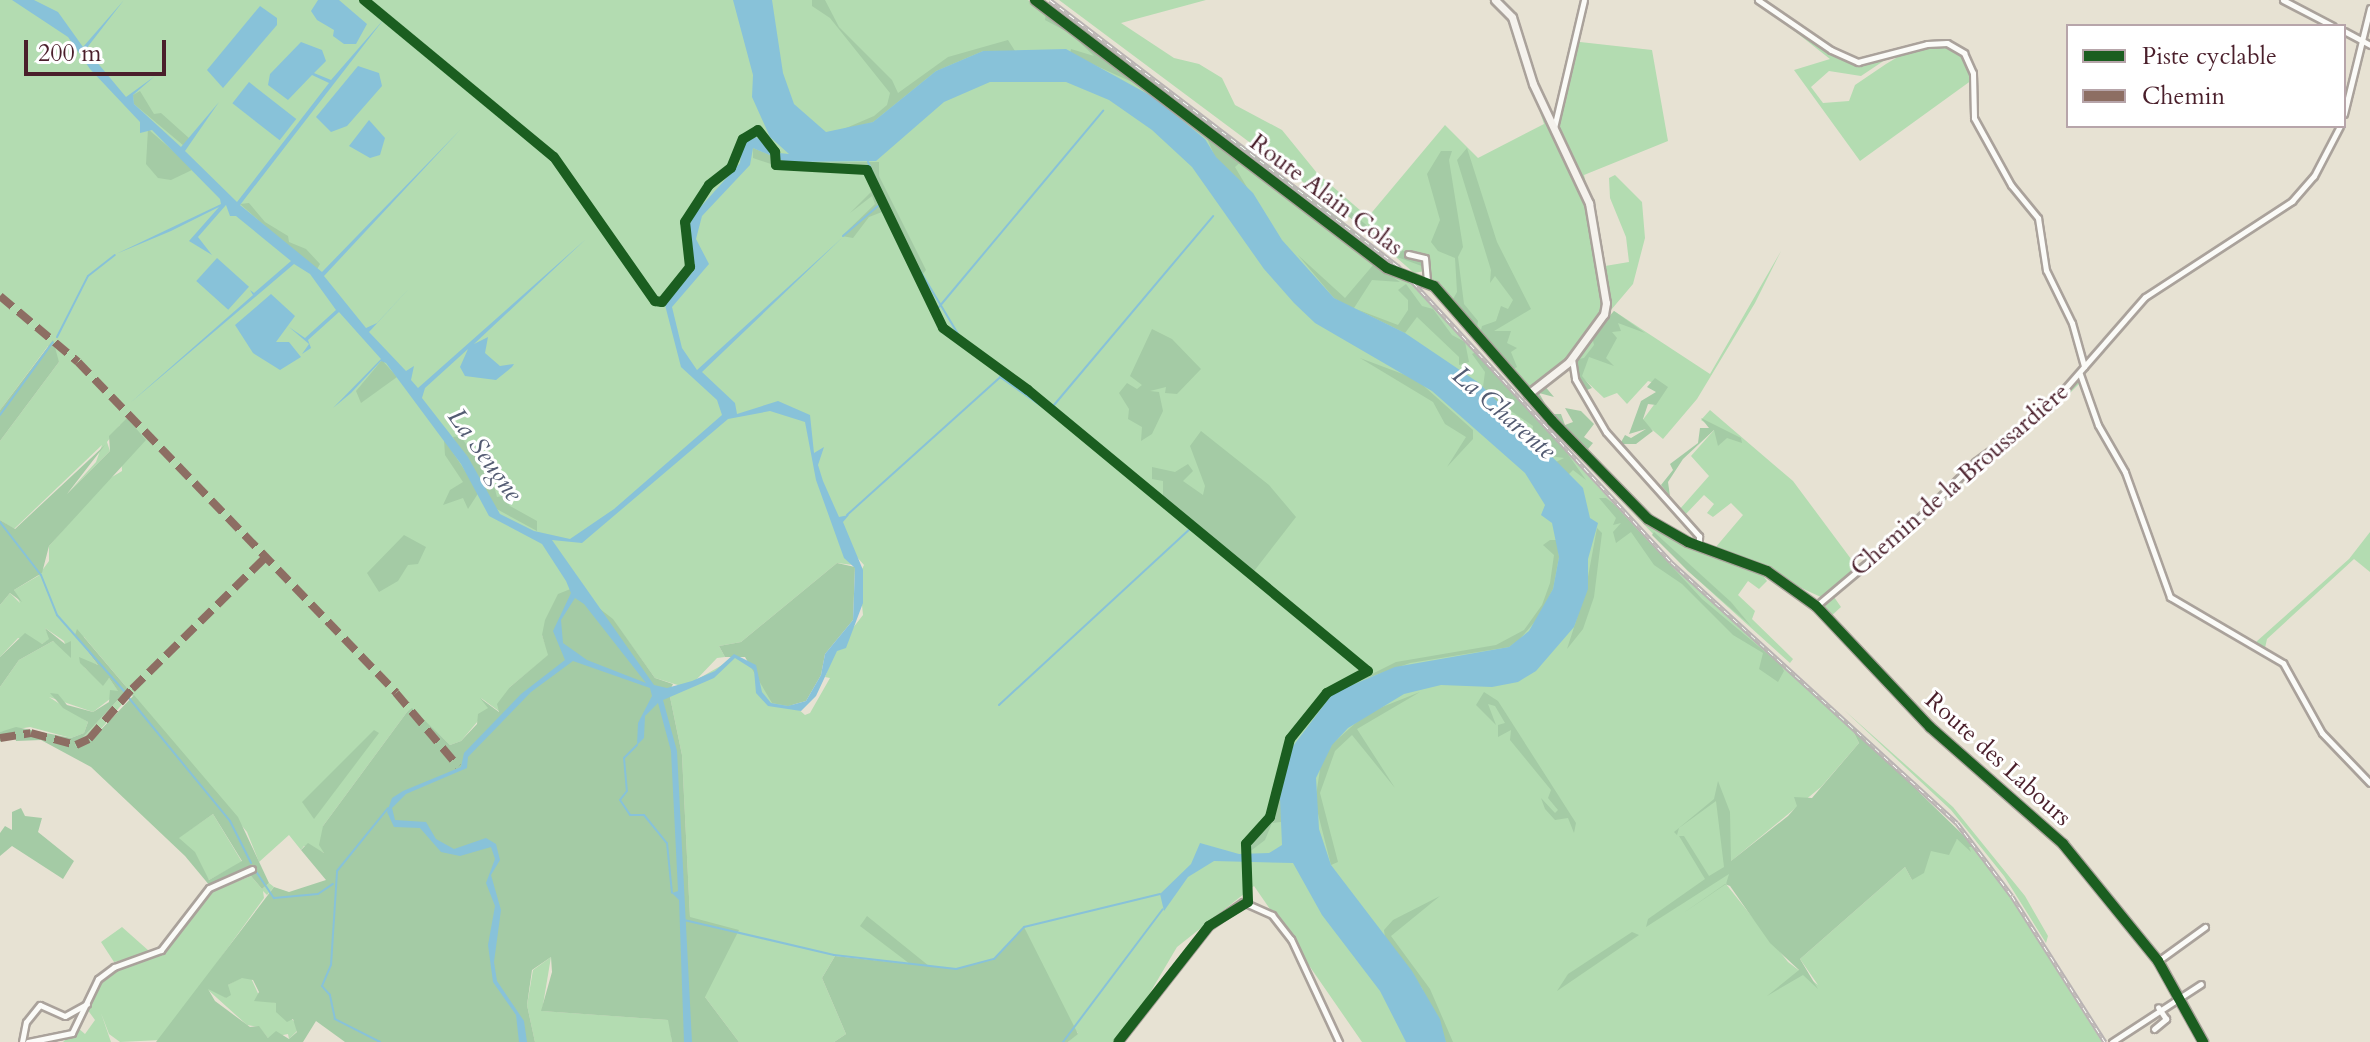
<!DOCTYPE html>
<html>
<head>
<meta charset="utf-8">
<style>
  body { margin:0 }
  #map { position:relative; width:2370px; height:1042px; overflow:hidden; background:#e7e2d3; font-family:Cardo,serif }
  div>[style] { position:absolute }
  .green>* { inset:0; background:#b3dcb1 }
  .forest>* { inset:0; background:#a4cba5 }
  .water>* { inset:0; background:#88c2d9; transform-origin:0 0 }
  .stream>* { height:2px; margin:-1px; padding:0 1px; transform-origin:1px; border-radius:1px; background:#88c2d9 }
  .roads { filter:drop-shadow(2px 0 #aaa29b) drop-shadow(-2px 0 #aaa29b) drop-shadow(0 2px #aaa29b) drop-shadow(0 -2px #aaa29b) }
  .street>* { height:5px; margin:-2.5px; padding:0 2.5px; transform-origin:2.5px; border-radius:2.5px; background:#fbfbf8 }
  .secondary>* { height:7px; margin:-3.5px; padding:0 3.5px; transform-origin:3.5px; border-radius:3.5px; background:#f5f2ed }
  .rail>* { height:5px; margin-top:-2.5px; transform-origin:0; background:repeating-linear-gradient(90deg,#fff 0 6px,#b9b3b3 0 12px); box-sizing:border-box; border-block:2px solid #b9b3b3 }
  .quiet>* { height:8px; margin-top:-4px; transform-origin:0; background:repeating-linear-gradient(90deg,#8d6e63 0 16px,transparent 0 24px) }
  .cycleway>* { height:10px; margin:-5px; padding:0 5px; transform-origin:5px; border-radius:5px; background:#1b5e20 }
  span { translate:-50% -50%; white-space:nowrap; text-align:center; line-height:1.15; -webkit-text-stroke:6px #fff; paint-order:stroke }
  .street-label { font-size:24px; color:#4a1f2b }
  .water-label { font-size:26px; color:#535b72; font-style:italic }
  .legend { position:absolute; left:2066px; top:24px; width:280px; height:104px; box-sizing:border-box; background:#fff; border:2px solid #b7a5aa; margin:0; padding:10px 14px; list-style:none; font-size:24px; color:#4a1f2b }
  .legend li { display:flex; align-items:center; gap:16px; height:40px }
  .legend b { width:40px; border:2px solid #b7a5aa }
  .scale { position:absolute; left:24px; top:40px; width:142px; height:36px; box-sizing:border-box; border:4px solid #4a1f2b; border-top:0; padding-left:10px; font-size:24px; line-height:28px; white-space:nowrap; color:#4a1f2b; -webkit-text-stroke:6px #fff; paint-order:stroke }
</style>
</head>
<body>
<div id="map">
  <div class="green">
    <i style="clip-path:polygon(evenodd,0 0,1028px 0,1387px 271px,1410px 280px,1652px 546px,1850px 725px,1859px 743px,1821px 787px,1730px 862px,1732px 876px,1726px 884px,1788px 962px,1818px 985px,1800px 959px,1905px 867px,1912px 880px,1931px 850px,1958px 839px,1974px 847px,2005px 889px,2102px 1042px,1362px 1042px,1254px 886px,1177px 947px,1121px 1042px,1068px 1042px,1078px 1033px,994px 959px,956px 969px,835px 956px,822px 978px,846px 1034px,834px 1042px,739px 1042px,705px 997px,690px 918px,682px 755px,669px 692px,681px 686px,655px 678px,613px 620px,542px 635px,549px 655px,510px 687px,500px 712px,481px 698px,489px 708px,461px 741px,450px 745px,412px 709px,407px 712px,323px 826px,325px 853px,304px 846px,301px 850px,289px 835px,259px 862px,247px 832px,131px 694px,94px 737px,75px 746px,128px 689px,84px 637px,75px 635px,98px 665px,81px 660px,85px 668px,101px 682px,109px 678px,119px 692px,93px 712px,49px 697px,88px 722px,84px 733px,71px 738px,30px 727px,0 732px,0 687px,19px 660px,53px 641px,67px 651px,64px 641px,45px 628px,50px 639px,42px 644px,18px 638px,0 657px,0 605px,10px 593px,20px 603px,14px 590px,38px 576px,49px 561px,49px 546px,107px 480px,122px 471px,120px 425px,107px 442px,110px 451px,67px 494px,96px 462px,102px 445px,14px 529px,0 520px,0 441px,59px 362px,48px 346px,0 410px,0 0,856px 556px,864px 565px,859px 575px,863px 615px,835px 651px,825px 677px,830px 678px,810px 713px,805px 715px,738px 656px,696px 680px,717px 658px,725px 657px,719px 646px,741px 642px,837px 563px,853px 565px,856px 556px)"></i>
    <i style="clip-path:polygon(1040px 0,1077px 23px,1339px 218px,1403px 273px)"></i>
    <i style="clip-path:polygon(1059px 0,1206px 0,1121px 23px,1174px 58px,1199px 64px,1222px 78px,1235px 105px,1282px 130px,1317px 173px,1368px 217px,1445px 125px,1478px 158px,1544px 124px,1520px 51px,1588px 208px,1603px 310px,1571px 357px,1531px 390px,1431px 278px,1430px 270px,1414px 273px,1355px 221px)"></i>
    <i style="clip-path:polygon(1783px 22px,1846px 60px,1872px 63px,1888px 58px,1861px 76px,1829px 71px,1811px 87px,1823px 103px,1849px 101px,1855px 85px,1886px 64px,1911px 49px,1935px 45px,1961px 52px,1972px 80px,1860px 161px,1794px 70px,1830px 59px)"></i>
    <i style="clip-path:polygon(1571px 41px,1652px 50px,1668px 141px,1584px 175px,1595px 223px,1584px 185px,1558px 132px)"></i>
    <i style="clip-path:polygon(1615px 175px,1642px 202px,1645px 238px,1633px 284px,1611px 310px,1599px 267px,1629px 262px,1626px 237px,1610px 198px,1609px 178px)"></i>
    <i style="clip-path:polygon(1781px 251px,1755px 303px,1697px 399px,1663px 439px,1642px 421px,1667px 387px,1648px 381px,1627px 404px,1617px 393px,1604px 398px,1582px 377px,1577px 378px,1575px 358px,1614px 311px,1710px 374px)"></i>
    <i style="clip-path:polygon(2076px 380px,2080px 380px,2081px 382px,2062px 401px,1979px 464px,1947px 499px,1834px 597px,1841px 607px,1830px 617px,1823px 609px,1832px 596px,1918px 522px,1967px 472px,2046px 412px)"></i>
    <i style="clip-path:polygon(1710px 410px,1793px 481px,1857px 567px,1823px 598px,1715px 548px,1743px 515px,1731px 503px,1713px 517px,1707px 513px,1714px 504px,1704px 495px,1684px 516px,1679px 510px,1709px 476px,1691px 456px,1715px 429px,1701px 420px)"></i>
    <i style="clip-path:polygon(1601px 479px,1671px 537px,1759px 570px,1767px 581px,1759px 589px,1748px 581px,1738px 595px,1755px 611px,1752px 619px,1793px 659px,1790px 663px,1688px 571px)"></i>
    <i style="clip-path:polygon(2370px 532px,2370px 572px,2354px 559px,2267px 639px,2265px 648px,2256px 642px,2349px 559px)"></i>
    <i style="clip-path:polygon(1843px 709px,1953px 807px,2025px 896px,2048px 936px,2046px 943px,2004px 876px,1951px 810px)"></i>
    <i style="clip-path:polygon(213px 814px,242px 862px,209px 880px,178px 838px)"></i>
    <i style="clip-path:polygon(251px 876px,262px 889px,269px 883px,274px 887px,267px 895px,263px 891px,264px 898px,161px 1040px,120px 1042px,109px 1034px,101px 1013px,111px 1042px,63px 1042px,78px 1028px,85px 1034px,95px 1020px,87px 1009px,99px 981px,123px 965px,152px 958px,215px 890px)"></i>
    <i style="clip-path:polygon(122px 927px,149px 951px,156px 952px,114px 962px,101px 942px)"></i>
    <i style="clip-path:polygon(551px 957px,542px 1011px,669px 1020px,672px 1042px,535px 1042px,527px 1005px,533px 970px)"></i>
    <i style="clip-path:polygon(242px 977px,251px 978px,261px 1000px,277px 1003px,300px 1028px,289px 1039px,288px 1034px,268px 1038px,259px 1027px,247px 1025px,207px 989px,213px 987px,226px 998px,228px 985px)"></i>
  </div>
  <div class="forest">
    <i style="clip-path:polygon(812px 0,825px 0,839px 27px,892px 80px,898px 93px,948px 57px,1008px 40px,1015px 51px,983px 51px,936px 71px,873px 122px,839px 131px,874px 116px,887px 105px,890px 93px,830px 18px,812px 6px)"></i>
    <i style="clip-path:polygon(1046px 12px,1243px 160px,1235px 167px,1248px 189px,1215px 157px,1206px 136px,1132px 82px,1070px 54px,1071px 49px,1094px 56px,1071px 34px,1045px 20px)"></i>
    <i style="clip-path:polygon(140px 91px,154px 114px,161px 113px,190px 139px,184px 146px,134px 104px,133px 95px)"></i>
    <i style="clip-path:polygon(148px 129px,179px 156px,192px 170px,171px 180px,158px 178px,146px 164px)"></i>
    <i style="clip-path:polygon(753px 148px,786px 162px,879px 162px,879px 176px,926px 270px,922px 275px,910px 263px,882px 212px,869px 217px,853px 238px,842px 236px,875px 204px,872px 196px,850px 213px,871px 192px,865px 168px,783px 168px,753px 158px)"></i>
    <i style="clip-path:polygon(1467px 148px,1497px 242px,1531px 309px,1494px 331px,1511px 331px,1507px 343px,1517px 348px,1511px 352px,1517px 367px,1512px 370px,1480px 334px,1482px 326px,1496px 321px,1501px 306px,1508px 309px,1513px 300px,1495px 276px,1490px 283px,1491px 270px,1457px 160px)"></i>
    <i style="clip-path:polygon(1441px 151px,1452px 151px,1449px 160px,1463px 247px,1458px 257px,1464px 304px,1478px 321px,1477px 328px,1452px 301px,1457px 292px,1455px 258px,1438px 251px,1431px 242px,1440px 220px,1427px 174px)"></i>
    <i style="clip-path:polygon(1329px 193px,1392px 247px,1425px 258px,1430px 269px,1397px 257px,1342px 211px)"></i>
    <i style="clip-path:polygon(249px 203px,265px 222px,288px 236px,289px 242px,306px 249px,320px 264px,316px 271px,240px 204px)"></i>
    <i style="clip-path:polygon(1298px 255px,1345px 298px,1374px 264px,1400px 282px,1372px 280px,1354px 308px,1349px 307px,1334px 298px)"></i>
    <i style="clip-path:polygon(1406px 284px,1422px 306px,1433px 309px,1452px 335px,1465px 342px,1469px 362px,1459px 365px,1459px 357px,1417px 317px,1405px 333px,1356px 309px,1398px 325px,1408px 310px,1408px 300px,1398px 290px)"></i>
    <i style="clip-path:polygon(1614px 311px,1645px 333px,1618px 323px,1621px 331px,1612px 332px,1617px 338px,1606px 358px,1614px 366px,1589px 357px,1582px 376px,1592px 388px,1587px 390px,1574px 371px,1574px 360px,1584px 358px,1594px 345px,1592px 336px)"></i>
    <i style="clip-path:polygon(1152px 329px,1172px 339px,1201px 369px,1177px 394px,1165px 393px,1166px 387px,1150px 391px,1159px 392px,1163px 411px,1152px 434px,1141px 441px,1142px 427px,1128px 419px,1129px 409px,1119px 393px,1127px 383px,1137px 389px,1142px 385px,1130px 376px)"></i>
    <i style="clip-path:polygon(53px 340px,59px 362px,0 441px,0 410px)"></i>
    <i style="clip-path:polygon(1476px 352px,1565px 450px,1586px 480px,1573px 470px,1567px 476px,1556px 462px,1564px 458px,1550px 456px,1532px 432px,1533px 426px,1492px 398px,1483px 387px,1485px 372px,1472px 354px)"></i>
    <i style="clip-path:polygon(1360px 358px,1416px 379px,1473px 430px,1473px 439px,1447px 467px,1466px 437px,1445px 424px,1433px 402px)"></i>
    <i style="clip-path:polygon(382px 360px,397px 377px,361px 403px,356px 391px)"></i>
    <i style="clip-path:polygon(1655px 378px,1668px 387px,1656px 405px,1648px 404px,1643px 419px,1653px 431px,1636px 444px,1620px 444px,1625px 435px,1631px 438px,1646px 429px,1629px 434px,1641px 401px,1656px 392px,1647px 387px)"></i>
    <i style="clip-path:polygon(1543px 384px,1554px 397px,1539px 393px,1551px 414px,1561px 414px,1565px 425px,1573px 422px,1565px 408px,1581px 411px,1594px 424px,1584px 437px,1593px 443px,1588px 449px,1584px 451px,1533px 396px)"></i>
    <i style="clip-path:polygon(127px 418px,146px 440px,49px 546px,42px 573px,14px 590px,22px 602px,10px 593px,0 605px,0 520px,15px 529px,105px 445px,67px 494px,110px 451px,109px 436px)"></i>
    <i style="clip-path:polygon(1701px 418px,1741px 438px,1742px 443px,1727px 438px,1718px 446px,1714px 430px,1683px 459px,1668px 482px,1670px 496px,1661px 485px,1673px 470px,1670px 464px,1698px 443px,1700px 428px,1709px 428px)"></i>
    <i style="clip-path:polygon(1201px 431px,1269px 485px,1296px 517px,1251px 575px,1178px 515px,1163px 498px,1163px 481px,1152px 479px,1152px 467px,1175px 472px,1188px 464px,1193px 471px,1183px 481px,1203px 495px,1205px 486px,1190px 446px)"></i>
    <i style="clip-path:polygon(460px 436px,492px 478px,497px 497px,503px 496px,510px 506px,537px 521px,537px 531px,493px 507px,468px 458px,458px 448px,453px 437px)"></i>
    <i style="clip-path:polygon(444px 439px,479px 492px,468px 509px,463px 498px,443px 505px,450px 490px,463px 482px,445px 455px)"></i>
    <i style="clip-path:polygon(1599px 498px,1606px 498px,1614px 504px,1702px 599px,1781px 665px,1784px 671px,1778px 682px,1759px 669px,1763px 653px,1733px 635px,1682px 584px,1654px 565px,1631px 532px,1616px 543px,1613px 532px,1621px 523px,1613px 525px,1616px 518px)"></i>
    <i style="clip-path:polygon(1597px 528px,1602px 533px,1594px 597px,1583px 629px,1567px 649px,1585px 593px)"></i>
    <i style="clip-path:polygon(1654px 532px,1731px 602px,1751px 626px,1688px 571px,1652px 535px)"></i>
    <i style="clip-path:polygon(404px 535px,426px 547px,418px 564px,408px 565px,398px 581px,379px 592px,367px 573px)"></i>
    <i style="clip-path:polygon(1550px 540px,1557px 540px,1559px 557px,1553px 589px,1538px 618px,1519px 640px,1509px 647px,1410px 663px,1356px 682px,1396px 662px,1496px 645px,1524px 630px,1542px 605px,1550px 583px,1554px 555px,1543px 545px)"></i>
    <i style="clip-path:polygon(837px 563px,855px 567px,853px 620px,825px 654px,821px 675px,806px 701px,788px 706px,772px 703px,745px 657px,725px 657px,719px 646px,741px 642px)"></i>
    <i style="clip-path:polygon(evenodd,573px 588px,613px 619px,655px 678px,673px 684px,669px 692px,682px 755px,690px 917px,739px 930px,705px 997px,739px 1042px,672px 1042px,668px 1020px,541px 1011px,552px 972px,551px 957px,532px 970px,527px 1005px,535px 1042px,345px 1042px,316px 1021px,303px 1042px,156px 1042px,274px 887px,289px 892px,326px 880px,301px 850px,308px 843px,324px 853px,319px 845px,323px 826px,407px 712px,412px 708px,450px 745px,461px 741px,477px 724px,478px 714px,488px 708px,480px 698px,499px 712px,497px 704px,510px 687px,548px 655px,542px 635px,545px 620px,558px 594px,573px 588px,242px 978px,253px 980px,259px 992px,254px 1001px,276px 1003px,276px 1012px,287px 1022px,293px 1019px,297px 1032px,289px 1039px,276px 1031px,268px 1038px,259px 1026px,250px 1027px,215px 1001px,208px 989px,226px 998px,231px 995px,228px 985px,242px 978px)"></i>
    <i style="clip-path:polygon(45px 628px,65px 644px,71px 641px,71px 658px,53px 641px,19px 660px,0 687px,0 657px,25px 633px,42px 644px,49px 639px)"></i>
    <i style="clip-path:polygon(evenodd,77px 629px,128px 689px,75px 746px,94px 737px,134px 695px,238px 817px,269px 883px,262px 889px,251px 876px,237px 880px,215px 890px,193px 913px,210px 886px,185px 856px,91px 767px,41px 740px,16px 741px,14px 732px,0 742px,0 732px,16px 727px,71px 738px,84px 733px,88px 722px,63px 708px,50px 693px,58px 694px,67px 705px,93px 712px,109px 702px,110px 690px,118px 691px,109px 678px,103px 686px,80px 663px,79px 657px,98px 665px,75px 635px,77px 629px,213px 814px,242px 861px,209px 880px,195px 852px,179px 838px,213px 814px)"></i>
    <i style="clip-path:polygon(1420px 692px,1357px 729px,1395px 788px,1352px 735px,1335px 751px,1320px 793px,1338px 862px,1331px 865px,1315px 802px,1321px 763px,1332px 744px,1367px 713px)"></i>
    <i style="clip-path:polygon(1484px 692px,1498px 701px,1576px 823px,1574px 833px,1568px 818px,1555px 820px,1545px 809px,1541px 798px,1555px 813px,1558px 810px,1548px 798px,1551px 790px,1510px 740px,1511px 730px,1498px 737px,1498px 725px,1505px 723px,1495px 706px,1488px 704px,1496px 725px,1476px 705px)"></i>
    <i style="clip-path:polygon(1850px 725px,1961px 833px,1974px 847px,1969px 847px,1971px 852px,1957px 839px,1949px 855px,1931px 851px,1924px 873px,1912px 880px,1905px 867px,1800px 959px,1818px 989px,1803px 975px,1767px 996px,1799px 970px,1770px 943px,1730px 886px,1725px 884px,1682px 914px,1726px 884px,1729px 874px,1646px 927px,1648px 919px,1705px 879px,1679px 836px,1684px 836px,1709px 876px,1724px 867px,1716px 801px,1679px 828px,1677px 835px,1674px 832px,1714px 799px,1718px 781px,1730px 812px,1731px 861px,1788px 816px,1797px 806px,1794px 797px,1812px 798px,1859px 743px)"></i>
    <i style="clip-path:polygon(374px 730px,379px 733px,314px 819px,302px 802px)"></i>
    <i style="clip-path:polygon(1286px 757px,1281px 822px,1272px 823px,1265px 840px,1248px 853px,1270px 806px,1273px 810px,1276px 806px)"></i>
    <i style="clip-path:polygon(21px 808px,25px 816px,42px 818px,38px 832px,74px 861px,63px 879px,12px 846px,0 856px,0 833px,5px 826px,12px 830px,12px 812px)"></i>
    <i style="clip-path:polygon(1440px 896px,1391px 936px,1430px 989px,1453px 1042px,1446px 1042px,1422px 988px,1385px 938px,1384px 930px,1393px 920px)"></i>
    <i style="clip-path:polygon(867px 916px,929px 966px,956px 969px,994px 959px,1024px 927px,1078px 1034px,1068px 1042px,834px 1042px,846px 1034px,822px 978px,835px 956px,910px 964px,860px 926px)"></i>
    <i style="clip-path:polygon(1632px 932px,1639px 935px,1557px 991px,1568px 974px)"></i>
  </div>
  <div class="water">
    <i style="clip-path:polygon(evenodd,12px 0,34px 0,58px 12px,83px 47px,124px 0,86px 49px,126px 97px,155px 76px,133px 95px,134px 104px,181px 147px,219px 102px,185px 151px,237px 202px,329px 83px,312px 75px,288px 100px,268px 85px,270px 74px,301px 42px,322px 50px,326px 61px,314px 73px,331px 80px,384px 19px,240px 205px,322px 272px,461px 129px,324px 276px,366px 328px,377px 323px,415px 282px,369px 332px,406px 371px,414px 366px,411px 380px,418px 388px,586px 239px,474px 344px,488px 337px,485px 353px,500px 366px,514px 364px,512px 367px,496px 380px,465px 376px,460px 367px,468px 349px,425px 388px,422px 398px,468px 457px,500px 514px,534px 531px,570px 539px,614px 509px,722px 415px,717px 400px,681px 367px,665px 305px,695px 269px,689px 226px,696px 212px,740px 163px,742px 143px,756px 137px,779px 153px,789px 154px,770px 137px,752px 97px,753px 75px,733px 0,772px 0,783px 73px,794px 104px,826px 132px,873px 122px,936px 71px,983px 51px,1066px 49px,1155px 98px,1205px 139px,1216px 157px,1253px 193px,1282px 240px,1334px 298px,1405px 333px,1479px 383px,1583px 488px,1590px 518px,1598px 523px,1588px 559px,1588px 589px,1574px 627px,1536px 671px,1518px 682px,1492px 687px,1441px 685px,1404px 694px,1348px 728px,1332px 745px,1316px 778px,1319px 829px,1331px 865px,1412px 971px,1440px 1019px,1446px 1042px,1406px 1042px,1380px 991px,1322px 915px,1293px 863px,1214px 861px,1188px 877px,1164px 911px,1160px 894px,1191px 864px,1200px 843px,1239px 854px,1269px 853px,1282px 845px,1280px 798px,1287px 754px,1333px 693px,1395px 667px,1509px 647px,1529px 631px,1553px 589px,1559px 557px,1552px 523px,1541px 515px,1545px 505px,1525px 473px,1432px 391px,1315px 323px,1294px 303px,1264px 269px,1192px 167px,1152px 130px,1109px 100px,1066px 82px,990px 82px,944px 102px,876px 161px,786px 162px,753px 148px,750px 165px,702px 216px,696px 239px,709px 264px,672px 307px,682px 348px,697px 370px,843px 237px,702px 372px,735px 403px,737px 414px,778px 401px,810px 415px,814px 453px,824px 447px,818px 465px,823px 481px,839px 517px,849px 515px,843px 522px,863px 570px,863px 603px,846px 648px,837px 651px,816px 696px,801px 711px,768px 706px,756px 693px,754px 670px,735px 658px,714px 678px,663px 700px,677px 751px,692px 1042px,684px 1042px,679px 900px,672px 893px,678px 891px,671px 751px,658px 703px,645px 716px,644px 738px,637px 745px,638px 723px,652px 696px,650px 688px,573px 661px,531px 692px,468px 757px,467px 768px,406px 794px,392px 808px,395px 820px,426px 822px,436px 839px,454px 849px,486px 838px,496px 844px,500px 860px,491px 875px,501px 910px,494px 962px,497px 981px,524px 1021px,527px 1042px,519px 1042px,516px 1015px,493px 982px,488px 945px,495px 906px,486px 883px,495px 859px,491px 847px,460px 856px,441px 852px,420px 828px,394px 827px,387px 812px,392px 798px,403px 791px,461px 767px,464px 753px,521px 694px,565px 660px,553px 631px,571px 593px,566px 581px,542px 544px,489px 516px,461px 464px,386px 363px,381px 361px,351px 393px,333px 408px,381px 359px,339px 312px,308px 340px,311px 348px,302px 354px,309px 344px,289px 327px,305px 338px,336px 310px,310px 274px,294px 264px,130px 403px,253px 295px,250px 290px,254px 293px,291px 261px,236px 216px,230px 216px,226px 205px,198px 237px,212px 255px,189px 241px,219px 207px,171px 231px,116px 254px,221px 204px,220px 199px,152px 130px,140px 133px,140px 122px,90px 69px,68px 37px,12px 0,770px 411px,805px 422px,816px 480px,844px 558px,855px 568px,853px 620px,825px 654px,821px 675px,806px 701px,788px 706px,771px 703px,762px 692px,756px 665px,734px 654px,715px 671px,692px 681px,667px 688px,654px 685px,552px 540px,582px 543px,728px 419px,770px 411px,12px 0,575px 598px,584px 604px,646px 683px,587px 660px,563px 643px,561px 620px,575px 598px)"></i>
    <i style="clip-path:polygon(318px 0,339px 0,367px 24px,356px 44px,344px 44px,333px 36px,334px 30px,317px 20px,311px 11px)"></i>
    <i style="clip-path:polygon(260px 6px,277px 18px,277px 25px,223px 88px,207px 70px)"></i>
    <i style="clip-path:polygon(358px 66px,379px 73px,382px 86px,347px 126px,331px 132px,316px 117px)"></i>
    <i style="left:249px;top:82px;width:60px;height:27px;rotate:38deg"></i>
    <i style="clip-path:polygon(369px 120px,385px 138px,380px 155px,370px 158px,349px 146px)"></i>
    <i style="left:217px;top:258px;width:43px;height:31px;rotate:42deg"></i>
    <i style="clip-path:polygon(271px 294px,295px 316px,276px 342px,289px 342px,301px 357px,280px 370px,253px 353px,235px 325px)"></i>
  </div>
  <div class="stream">
    <i style="left:868px;top:162px;width:84px;rotate:66.8deg"></i>
    <i style="left:901px;top:239px;width:114px;rotate:59deg"></i>
    <i style="left:960px;top:337px;width:116px;rotate:36.6deg"></i>
    <i style="left:1053px;top:406px;width:184px;rotate:39.9deg"></i>
    <i style="left:843px;top:236px;width:46px;rotate:-40.6deg"></i>
    <i style="left:939px;top:307px;width:256px;rotate:-50.1deg"></i>
    <i style="left:57px;top:337px;width:68px;rotate:-63.1deg"></i>
    <i style="left:88px;top:276px;width:34px;rotate:-38deg"></i>
    <i style="left:1054px;top:405px;width:247px;rotate:-49.9deg"></i>
    <i style="left:0;top:415px;width:90px;rotate:-54deg"></i>
    <i style="left:847px;top:515px;width:206px;rotate:-42deg"></i>
    <i style="left:1000px;top:377px;width:57px;rotate:35.1deg"></i>
    <i style="left:0;top:522px;width:67px;rotate:52.3deg"></i>
    <i style="left:41px;top:575px;width:43px;rotate:68.2deg"></i>
    <i style="left:57px;top:615px;width:103px;rotate:48.6deg"></i>
    <i style="left:129px;top:698px;width:159px;rotate:50.6deg"></i>
    <i style="left:230px;top:821px;width:47px;rotate:63.4deg"></i>
    <i style="left:999px;top:705px;width:260px;rotate:-42.7deg"></i>
    <i style="left:637px;top:745px;width:18px;rotate:135deg"></i>
    <i style="left:624px;top:758px;width:33px;rotate:85deg"></i>
    <i style="left:627px;top:791px;width:11px;rotate:128deg"></i>
    <i style="left:620px;top:800px;width:18px;rotate:56deg"></i>
    <i style="left:630px;top:815px;width:14px"></i>
    <i style="left:644px;top:815px;width:36px;rotate:51deg"></i>
    <i style="left:667px;top:843px;width:50px;rotate:84.3deg"></i>
    <i style="left:255px;top:870px;width:34px;rotate:56deg"></i>
    <i style="left:274px;top:898px;width:44px;rotate:-5.2deg"></i>
    <i style="left:318px;top:894px;width:18px;rotate:-34deg"></i>
    <i style="left:684px;top:920px;width:154px;rotate:13.1deg"></i>
    <i style="left:834px;top:955px;width:123px;rotate:6.5deg"></i>
    <i style="left:956px;top:969px;width:39px;rotate:-15deg"></i>
    <i style="left:994px;top:959px;width:44px;rotate:-46.8deg"></i>
    <i style="left:1024px;top:927px;width:140px;rotate:-13.6deg"></i>
    <i style="left:380px;top:1042px;width:51px;rotate:-152.9deg"></i>
    <i style="left:335px;top:1019px;width:25px;rotate:-102deg"></i>
    <i style="left:330px;top:995px;width:12px;rotate:-132deg"></i>
    <i style="left:322px;top:986px;width:23px;rotate:-67deg"></i>
    <i style="left:331px;top:965px;width:94px;rotate:-86.3deg"></i>
    <i style="left:337px;top:871px;width:81px;rotate:-51deg"></i>
    <i style="left:1063px;top:1042px;width:166px;rotate:-53.1deg"></i>
  </div>
  <div class="roads">
    <div class="street">
      <i style="left:1758px;top:0;width:88px;rotate:34.4deg"></i>
      <i style="left:1831px;top:50px;width:30px;rotate:24deg"></i>
      <i style="left:1858px;top:62px;width:71px;rotate:-14.6deg"></i>
      <i style="left:1927px;top:44px;width:20px;rotate:-3deg"></i>
      <i style="left:1947px;top:43px;width:20px;rotate:30deg"></i>
      <i style="left:1964px;top:53px;width:22px;rotate:66deg"></i>
      <i style="left:1973px;top:73px;width:45px;rotate:88.7deg"></i>
      <i style="left:1974px;top:118px;width:77px;rotate:61.1deg"></i>
      <i style="left:2011px;top:185px;width:43px;rotate:50.7deg"></i>
      <i style="left:2038px;top:218px;width:53px;rotate:81.3deg"></i>
      <i style="left:2046px;top:270px;width:59px;rotate:63.9deg"></i>
      <i style="left:2072px;top:323px;width:45px;rotate:74.4deg"></i>
      <i style="left:2283px;top:0;width:56px;rotate:27.5deg"></i>
      <i style="left:2344px;top:31px;width:30px;rotate:28deg"></i>
      <i style="left:2344px;top:114px;width:109px;rotate:-76.2deg"></i>
      <i style="left:1554px;top:128px;width:131px;rotate:-76.8deg"></i>
      <i style="left:1408px;top:254px;width:17px;rotate:13deg"></i>
      <i style="left:1425px;top:258px;width:23px;rotate:85deg"></i>
      <i style="left:1572px;top:359px;width:20px;rotate:81deg"></i>
      <i style="left:1575px;top:379px;width:61px;rotate:59.7deg"></i>
      <i style="left:1606px;top:432px;width:140px;rotate:48.2deg"></i>
      <i style="left:1699px;top:536px;width:10px;rotate:90deg"></i>
      <i style="left:2080px;top:374px;width:54px;rotate:70.6deg"></i>
      <i style="left:2098px;top:425px;width:54px;rotate:60.1deg"></i>
      <i style="left:2125px;top:472px;width:133px;rotate:70.2deg"></i>
      <i style="left:2170px;top:597px;width:131px;rotate:30.3deg"></i>
      <i style="left:2283px;top:663px;width:80px;rotate:60.9deg"></i>
      <i style="left:2322px;top:733px;width:69px;rotate:46.2deg"></i>
      <i style="left:1816px;top:606px;width:124px;rotate:-40.1deg"></i>
      <i style="left:1911px;top:526px;width:91px;rotate:-45deg"></i>
      <i style="left:1975px;top:462px;width:91px;rotate:-36.5deg"></i>
      <i style="left:2048px;top:408px;width:147px;rotate:-48.9deg"></i>
      <i style="left:2145px;top:297px;width:176px;rotate:-33.1deg"></i>
      <i style="left:2292px;top:201px;width:33px;rotate:-49deg"></i>
      <i style="left:2314px;top:176px;width:56px;rotate:-62.5deg"></i>
      <i style="left:2158px;top:961px;width:58px;rotate:-35.9deg"></i>
      <i style="left:2154px;top:1029px;width:16px;rotate:-40deg"></i>
      <i style="left:2166px;top:1019px;width:14px;rotate:-124deg"></i>
      <i style="left:22px;top:1042px;width:20px;rotate:-79deg"></i>
      <i style="left:26px;top:1022px;width:22px;rotate:-51deg"></i>
      <i style="left:40px;top:1005px;width:27px;rotate:24deg"></i>
      <i style="left:65px;top:1016px;width:25px;rotate:-29deg"></i>
      <i style="left:28px;top:1042px;width:45px;rotate:-11.6deg"></i>
      <i style="left:72px;top:1033px;width:60px;rotate:-64.3deg"></i>
      <i style="left:98px;top:979px;width:20px;rotate:-37deg"></i>
      <i style="left:114px;top:967px;width:50px;rotate:-19.9deg"></i>
      <i style="left:161px;top:950px;width:78px;rotate:-52.3deg"></i>
      <i style="left:209px;top:888px;width:47px;rotate:-23.8deg"></i>
      <i style="left:1118px;top:1042px;width:147px;rotate:-51.9deg"></i>
      <i style="left:1209px;top:926px;width:42px;rotate:-35.2deg"></i>
      <i style="left:1243px;top:902px;width:32px;rotate:24deg"></i>
      <i style="left:1272px;top:915px;width:31px;rotate:52deg"></i>
      <i style="left:1291px;top:939px;width:114px;rotate:65deg"></i>
      <i style="left:2112px;top:1042px;width:106px;rotate:-33.1deg"></i>
    </div>
    <div class="secondary">
      <i style="left:1035px;top:0;width:442px;rotate:37.3deg"></i>
      <i style="left:1387px;top:268px;width:50px;rotate:21deg"></i>
      <i style="left:1434px;top:286px;width:179px;rotate:48.8deg"></i>
      <i style="left:1552px;top:421px;width:137px;rotate:45.6deg"></i>
      <i style="left:1648px;top:519px;width:46px;rotate:29.9deg"></i>
      <i style="left:1688px;top:542px;width:84px;rotate:20.2deg"></i>
      <i style="left:1767px;top:571px;width:60px;rotate:35.5deg"></i>
      <i style="left:1816px;top:606px;width:166px;rotate:46.7deg"></i>
      <i style="left:1930px;top:727px;width:177px;rotate:41.3deg"></i>
      <i style="left:2063px;top:844px;width:151px;rotate:50.9deg"></i>
      <i style="left:2158px;top:961px;width:93px;rotate:60.9deg"></i>
      <i style="left:1495px;top:0;width:24px;rotate:45deg"></i>
      <i style="left:1512px;top:17px;width:70px;rotate:72.6deg"></i>
      <i style="left:1533px;top:84px;width:132px;rotate:64.8deg"></i>
      <i style="left:1589px;top:203px;width:101px;rotate:80.4deg"></i>
      <i style="left:1606px;top:303px;width:11px;rotate:100deg"></i>
      <i style="left:1604px;top:314px;width:59px;rotate:126.1deg"></i>
      <i style="left:1569px;top:362px;width:52px;rotate:142deg"></i>
    </div>
  </div>
  <div class="rail">
    <i style="left:1050px;top:0;width:437px;rotate:37.4deg"></i>
    <i style="left:1397px;top:265px;width:404px;rotate:47.3deg"></i>
    <i style="left:1671px;top:562px;width:387px;rotate:42.4deg"></i>
    <i style="left:1957px;top:823px;width:91px;rotate:53deg"></i>
    <i style="left:2012px;top:896px;width:173px;rotate:57.5deg"></i>
  </div>
  <div class="quiet">
    <i style="left:0;top:296px;width:102px;rotate:40.2deg"></i>
    <i style="left:78px;top:362px;width:459px;rotate:46.1deg"></i>
    <i style="left:396px;top:693px;width:96px;rotate:49.7deg"></i>
    <i style="left:0;top:738px;width:31px;rotate:-9deg"></i>
    <i style="left:31px;top:733px;width:47px;rotate:14.9deg"></i>
    <i style="left:76px;top:745px;width:14px;rotate:-25deg"></i>
    <i style="left:89px;top:739px;width:66px;rotate:-49.3deg"></i>
    <i style="left:132px;top:689px;width:187px;rotate:-44.6deg"></i>
  </div>
  <div class="cycleway">
    <i style="left:364px;top:0;width:246px;rotate:39.6deg"></i>
    <i style="left:554px;top:157px;width:176px;rotate:55deg"></i>
    <i style="left:655px;top:301px;width:7px;rotate:8deg"></i>
    <i style="left:662px;top:302px;width:45px;rotate:-51.3deg"></i>
    <i style="left:690px;top:267px;width:45px;rotate:-96.3deg"></i>
    <i style="left:685px;top:222px;width:44px;rotate:-57deg"></i>
    <i style="left:709px;top:185px;width:28px;rotate:-38deg"></i>
    <i style="left:731px;top:168px;width:31px;rotate:-68deg"></i>
    <i style="left:743px;top:139px;width:17px;rotate:-31deg"></i>
    <i style="left:758px;top:130px;width:28px;rotate:52deg"></i>
    <i style="left:775px;top:152px;width:13px;rotate:86deg"></i>
    <i style="left:776px;top:165px;width:91px;rotate:3.1deg"></i>
    <i style="left:867px;top:170px;width:175px;rotate:64.3deg"></i>
    <i style="left:943px;top:328px;width:105px;rotate:36.1deg"></i>
    <i style="left:1028px;top:390px;width:441px;rotate:39.6deg"></i>
    <i style="left:1368px;top:671px;width:47px;rotate:151.8deg"></i>
    <i style="left:1327px;top:693px;width:59px;rotate:128.8deg"></i>
    <i style="left:1290px;top:739px;width:81px;rotate:104.4deg"></i>
    <i style="left:1270px;top:817px;width:36px;rotate:132deg"></i>
    <i style="left:1246px;top:844px;width:58px;rotate:88deg"></i>
    <i style="left:1248px;top:902px;width:46px;rotate:148.4deg"></i>
    <i style="left:1209px;top:926px;width:147px;rotate:128.1deg"></i>
    <i style="left:1035px;top:0;width:442px;rotate:37.3deg"></i>
    <i style="left:1387px;top:268px;width:50px;rotate:21deg"></i>
    <i style="left:1434px;top:286px;width:179px;rotate:48.8deg"></i>
    <i style="left:1552px;top:421px;width:137px;rotate:45.6deg"></i>
    <i style="left:1648px;top:519px;width:46px;rotate:29.9deg"></i>
    <i style="left:1688px;top:542px;width:84px;rotate:20.2deg"></i>
    <i style="left:1767px;top:571px;width:60px;rotate:35.5deg"></i>
    <i style="left:1816px;top:606px;width:166px;rotate:46.7deg"></i>
    <i style="left:1930px;top:727px;width:177px;rotate:41.3deg"></i>
    <i style="left:2063px;top:844px;width:151px;rotate:50.9deg"></i>
    <i style="left:2158px;top:961px;width:93px;rotate:60.9deg"></i>
  </div>
  <div class="street-label">
    <span style="left:1326px;top:195px;rotate:37deg">Route Alain Colas</span>
    <span style="left:1960px;top:480px;rotate:-41deg">Chemin de la Broussardière</span>
    <span style="left:1998px;top:759px;rotate:42deg">Route des Labours</span>
  </div>
  <div class="water-label">
    <span style="left:1504px;top:413px;rotate:41deg">La Charente</span>
    <span style="left:485px;top:455px;rotate:54deg">La Seugne</span>
  </div>
  <ul class="legend">
  <li><b style="height:10px;background:#1b5e20"></b>Piste cyclable</li>
  <li><b style="height:10px;background:#8d6e63"></b>Chemin</li>
  </ul>
  <div class="scale">200 m</div>
</div>
</body>
</html>
